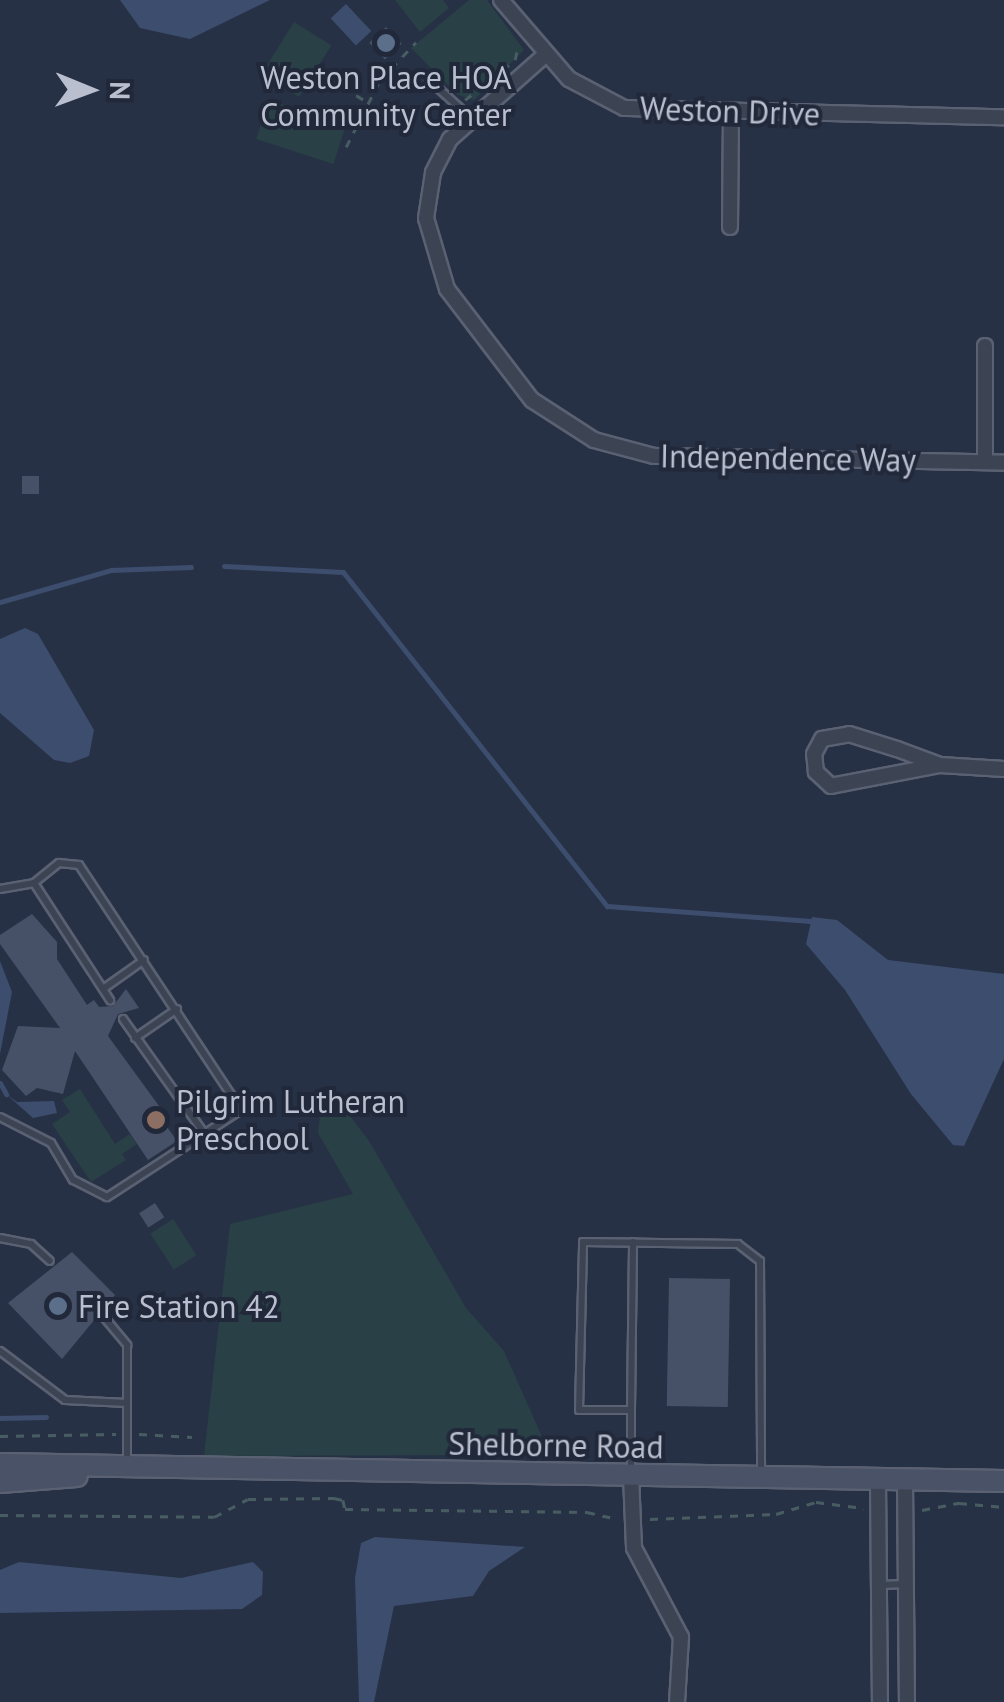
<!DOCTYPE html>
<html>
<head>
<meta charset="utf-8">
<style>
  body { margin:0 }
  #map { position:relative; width:1004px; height:1702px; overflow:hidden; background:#273145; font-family:"PT Sans",sans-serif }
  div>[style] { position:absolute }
  .green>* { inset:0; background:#294046; transform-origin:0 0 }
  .water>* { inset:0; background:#3d4d6e; transform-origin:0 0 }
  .stream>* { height:5px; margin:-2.5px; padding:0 2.5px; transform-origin:2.5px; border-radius:2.5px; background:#3d4d6e }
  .building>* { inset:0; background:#465167; transform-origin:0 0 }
  .path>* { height:2.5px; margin-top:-1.25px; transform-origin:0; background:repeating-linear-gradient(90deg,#485d62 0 8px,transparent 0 16px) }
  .roads { filter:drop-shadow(2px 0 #5a6172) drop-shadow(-2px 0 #5a6172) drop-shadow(0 2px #5a6172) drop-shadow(0 -2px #5a6172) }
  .lane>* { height:6px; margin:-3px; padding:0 3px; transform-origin:3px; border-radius:3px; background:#3c4454 }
  .street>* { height:14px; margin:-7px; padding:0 7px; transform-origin:7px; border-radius:7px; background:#3c4454 }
  .secondary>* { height:20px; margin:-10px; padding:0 10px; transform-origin:10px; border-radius:10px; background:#4a5267 }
  .dots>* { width:28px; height:28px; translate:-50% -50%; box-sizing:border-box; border:5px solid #20283a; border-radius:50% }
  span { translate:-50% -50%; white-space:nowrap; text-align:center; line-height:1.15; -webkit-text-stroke:8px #20283a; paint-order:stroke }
  .poi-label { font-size:32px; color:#b9bfce }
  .left { translate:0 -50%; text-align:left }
  .street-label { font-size:32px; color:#b9bfce }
  .north { position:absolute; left:40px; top:40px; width:100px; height:100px; -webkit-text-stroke:8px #20283a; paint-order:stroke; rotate:91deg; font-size:28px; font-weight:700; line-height:40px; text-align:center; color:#b9bfce }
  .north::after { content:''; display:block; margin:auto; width:35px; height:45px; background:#b9bfce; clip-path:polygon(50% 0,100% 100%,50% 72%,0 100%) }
</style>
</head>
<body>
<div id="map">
  <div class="green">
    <i style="clip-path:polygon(395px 0,443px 0,449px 8px,420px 32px)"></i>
    <i style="clip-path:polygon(469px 0,487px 0,524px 50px,474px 100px,458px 95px,411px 48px)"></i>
    <i style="left:294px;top:22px;width:44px;height:61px;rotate:32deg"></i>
    <i style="left:269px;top:100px;width:81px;height:41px;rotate:18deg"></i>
    <i style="clip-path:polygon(80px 1089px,115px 1144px,130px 1134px,137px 1144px,122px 1154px,126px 1160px,91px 1182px,52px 1124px,70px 1112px,62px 1100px)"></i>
    <i style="clip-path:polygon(332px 1092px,369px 1141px,466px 1308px,504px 1351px,550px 1455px,204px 1456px,230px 1224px,353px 1194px,318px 1133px,322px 1098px)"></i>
    <i style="left:173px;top:1219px;width:43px;height:27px;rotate:57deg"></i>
  </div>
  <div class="water">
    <i style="clip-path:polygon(120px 0,270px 0,190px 39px,140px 28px)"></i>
    <i style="left:346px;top:4px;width:37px;height:21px;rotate:47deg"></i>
    <i style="clip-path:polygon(25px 628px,38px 634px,94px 730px,89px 756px,70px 763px,54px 760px,0 713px,0 639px)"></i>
    <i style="clip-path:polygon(812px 917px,837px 920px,888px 960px,1004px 974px,1004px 1059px,964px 1146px,953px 1145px,911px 1094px,845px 990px,806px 944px)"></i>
    <i style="clip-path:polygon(0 961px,12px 992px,0 1054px)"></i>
    <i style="clip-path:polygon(6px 1094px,17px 1102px,54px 1101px,57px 1113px,33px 1118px)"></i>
    <i style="clip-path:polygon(375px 1537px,525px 1547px,489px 1571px,473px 1596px,394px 1606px,374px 1702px,359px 1702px,355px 1578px,361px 1543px)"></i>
    <i style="clip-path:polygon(19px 1562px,181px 1578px,253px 1562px,263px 1572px,262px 1595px,242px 1609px,0 1613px,0 1570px)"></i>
  </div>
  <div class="stream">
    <i style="left:224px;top:566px;width:119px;rotate:2.9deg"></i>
    <i style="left:343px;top:572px;width:426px;rotate:51.7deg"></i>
    <i style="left:607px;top:906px;width:204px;rotate:4.2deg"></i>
    <i style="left:0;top:602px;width:116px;rotate:-16.1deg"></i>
    <i style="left:111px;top:570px;width:80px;rotate:-2.1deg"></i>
    <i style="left:0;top:1083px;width:13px;rotate:61deg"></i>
    <i style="left:0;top:1418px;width:46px;rotate:-1.2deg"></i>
  </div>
  <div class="building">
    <i style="left:386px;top:27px;width:23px;height:23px;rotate:47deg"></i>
    <i style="left:22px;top:476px;width:17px;height:18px"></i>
    <i style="clip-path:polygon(32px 914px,57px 942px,57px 959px,87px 1005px,94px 1000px,99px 1007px,113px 1006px,126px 989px,139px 1008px,118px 1014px,108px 1036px,170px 1121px,165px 1124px,177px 1141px,148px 1160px,75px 1051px,63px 1094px,37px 1088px,26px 1096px,2px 1070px,18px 1026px,60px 1028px,0 944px,0 935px)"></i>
    <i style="left:155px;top:1203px;width:17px;height:19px;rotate:57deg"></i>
    <i style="clip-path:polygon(72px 1252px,115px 1295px,62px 1359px,8px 1303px)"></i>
    <i style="left:669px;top:1278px;width:61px;height:128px;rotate:1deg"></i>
  </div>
  <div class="path">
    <i style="left:315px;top:71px;width:59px;rotate:30.5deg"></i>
    <i style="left:465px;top:100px;width:64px;rotate:-38.7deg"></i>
    <i style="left:515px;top:60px;width:16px;rotate:-79deg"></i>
    <i style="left:346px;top:147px;width:75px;rotate:-63.1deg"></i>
    <i style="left:380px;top:80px;width:52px;rotate:-46.5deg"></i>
    <i style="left:139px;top:1434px;width:53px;rotate:3.2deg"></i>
    <i style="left:0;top:1436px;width:116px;rotate:-1deg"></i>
    <i style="left:922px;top:1510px;width:38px;rotate:-11deg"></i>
    <i style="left:959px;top:1503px;width:45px;rotate:5.1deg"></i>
    <i style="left:0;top:1515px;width:214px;rotate:0.5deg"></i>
    <i style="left:214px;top:1517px;width:38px;rotate:-28deg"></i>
    <i style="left:248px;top:1499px;width:86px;rotate:-0.7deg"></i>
    <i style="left:334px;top:1498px;width:9px;rotate:13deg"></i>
    <i style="left:343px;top:1500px;width:9px;rotate:77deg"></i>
    <i style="left:345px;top:1509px;width:242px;rotate:0.7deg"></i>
    <i style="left:587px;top:1512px;width:31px;rotate:13deg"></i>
    <i style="left:650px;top:1519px;width:126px;rotate:-2.3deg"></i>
    <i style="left:776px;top:1514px;width:42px;rotate:-16.7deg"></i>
    <i style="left:816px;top:1502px;width:48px;rotate:7.1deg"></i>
  </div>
  <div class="roads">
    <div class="lane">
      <i style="left:428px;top:79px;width:57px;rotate:42.1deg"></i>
      <i style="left:34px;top:883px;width:140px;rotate:57deg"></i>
      <i style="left:0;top:889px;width:35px;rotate:-10deg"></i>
      <i style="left:34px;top:883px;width:32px;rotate:-39deg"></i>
      <i style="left:59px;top:863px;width:20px;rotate:6deg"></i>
      <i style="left:79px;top:865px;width:294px;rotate:56.5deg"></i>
      <i style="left:241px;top:1110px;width:160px;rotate:147deg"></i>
      <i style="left:107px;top:1197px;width:38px;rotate:-153deg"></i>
      <i style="left:73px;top:1180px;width:43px;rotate:-120.7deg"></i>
      <i style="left:51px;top:1143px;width:57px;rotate:-153deg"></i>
      <i style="left:103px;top:989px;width:50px;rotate:-35.3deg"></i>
      <i style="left:123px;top:1019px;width:145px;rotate:54.6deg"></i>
      <i style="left:135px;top:1038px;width:51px;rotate:-34.6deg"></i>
      <i style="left:0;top:1238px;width:32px;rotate:11deg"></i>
      <i style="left:31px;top:1244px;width:25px;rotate:42deg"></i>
      <i style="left:103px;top:1316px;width:38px;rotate:50deg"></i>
      <i style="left:127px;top:1345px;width:116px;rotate:90deg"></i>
      <i style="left:0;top:1351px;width:81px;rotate:37deg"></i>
      <i style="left:65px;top:1400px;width:62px;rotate:2.8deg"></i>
      <i style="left:631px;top:1410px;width:168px;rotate:-89.3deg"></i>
      <i style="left:631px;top:1472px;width:62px;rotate:-90deg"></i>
      <i style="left:631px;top:1410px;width:52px;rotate:180deg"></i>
      <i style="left:579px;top:1410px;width:168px;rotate:-88.6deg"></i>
      <i style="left:583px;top:1242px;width:155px;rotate:0.7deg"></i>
      <i style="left:738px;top:1244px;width:28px;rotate:38deg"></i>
      <i style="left:760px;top:1261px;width:211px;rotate:89.7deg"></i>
      <i style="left:880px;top:1585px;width:26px;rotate:-2deg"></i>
    </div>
    <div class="street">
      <i style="left:501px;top:0;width:104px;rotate:49.3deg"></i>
      <i style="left:569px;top:79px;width:62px;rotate:27.8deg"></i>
      <i style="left:624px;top:108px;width:380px;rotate:1.4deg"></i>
      <i style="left:545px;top:55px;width:127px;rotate:138.5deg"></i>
      <i style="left:450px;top:139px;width:38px;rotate:117deg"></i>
      <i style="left:433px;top:173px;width:46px;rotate:98.8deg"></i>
      <i style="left:426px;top:218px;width:74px;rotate:73.5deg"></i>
      <i style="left:447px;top:289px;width:140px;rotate:52.6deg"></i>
      <i style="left:532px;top:400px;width:74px;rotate:32.8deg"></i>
      <i style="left:594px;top:440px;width:62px;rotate:14.9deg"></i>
      <i style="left:654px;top:456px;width:350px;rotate:1.1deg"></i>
      <i style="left:730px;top:227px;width:115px;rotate:-89.5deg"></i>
      <i style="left:985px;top:346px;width:116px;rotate:90deg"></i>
      <i style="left:849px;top:734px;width:50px;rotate:17.4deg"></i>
      <i style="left:897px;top:749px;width:46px;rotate:20.4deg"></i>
      <i style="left:940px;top:765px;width:111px;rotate:169.1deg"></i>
      <i style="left:831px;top:786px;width:21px;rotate:-137deg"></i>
      <i style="left:816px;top:772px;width:18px;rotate:-96deg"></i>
      <i style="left:814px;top:754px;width:17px;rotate:-62deg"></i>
      <i style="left:822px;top:739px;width:27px;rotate:-10deg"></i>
      <i style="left:940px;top:765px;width:64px;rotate:3.6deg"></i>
      <i style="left:631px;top:1476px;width:72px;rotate:87.6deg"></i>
      <i style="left:634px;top:1548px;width:101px;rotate:62.2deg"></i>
      <i style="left:681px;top:1637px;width:65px;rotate:93.5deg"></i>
      <i style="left:878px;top:1480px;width:222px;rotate:89.5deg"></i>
      <i style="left:905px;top:1480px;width:222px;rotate:89.5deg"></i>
    </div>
    <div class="secondary">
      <i style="left:0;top:1464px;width:1004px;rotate:0.97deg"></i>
      <i style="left:0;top:1482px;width:77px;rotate:-4.5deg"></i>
    </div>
  </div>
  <div class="dots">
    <i style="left:386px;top:43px;background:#5c6f8a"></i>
    <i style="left:156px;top:1120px;background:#8d6e63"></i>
    <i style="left:58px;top:1306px;background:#5c6f8a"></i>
  </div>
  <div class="poi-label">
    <span style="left:386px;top:96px">Weston Place HOA<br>Community Center</span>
    <span class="left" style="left:176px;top:1120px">Pilgrim Lutheran<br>Preschool</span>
    <span class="left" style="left:78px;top:1306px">Fire Station 42</span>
  </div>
  <div class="street-label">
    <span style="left:730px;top:111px;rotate:2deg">Weston Drive</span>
    <span style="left:788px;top:458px;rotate:1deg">Independence Way</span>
    <span style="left:556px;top:1445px;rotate:1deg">Shelborne Road</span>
  </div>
  <div class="north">N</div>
</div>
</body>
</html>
